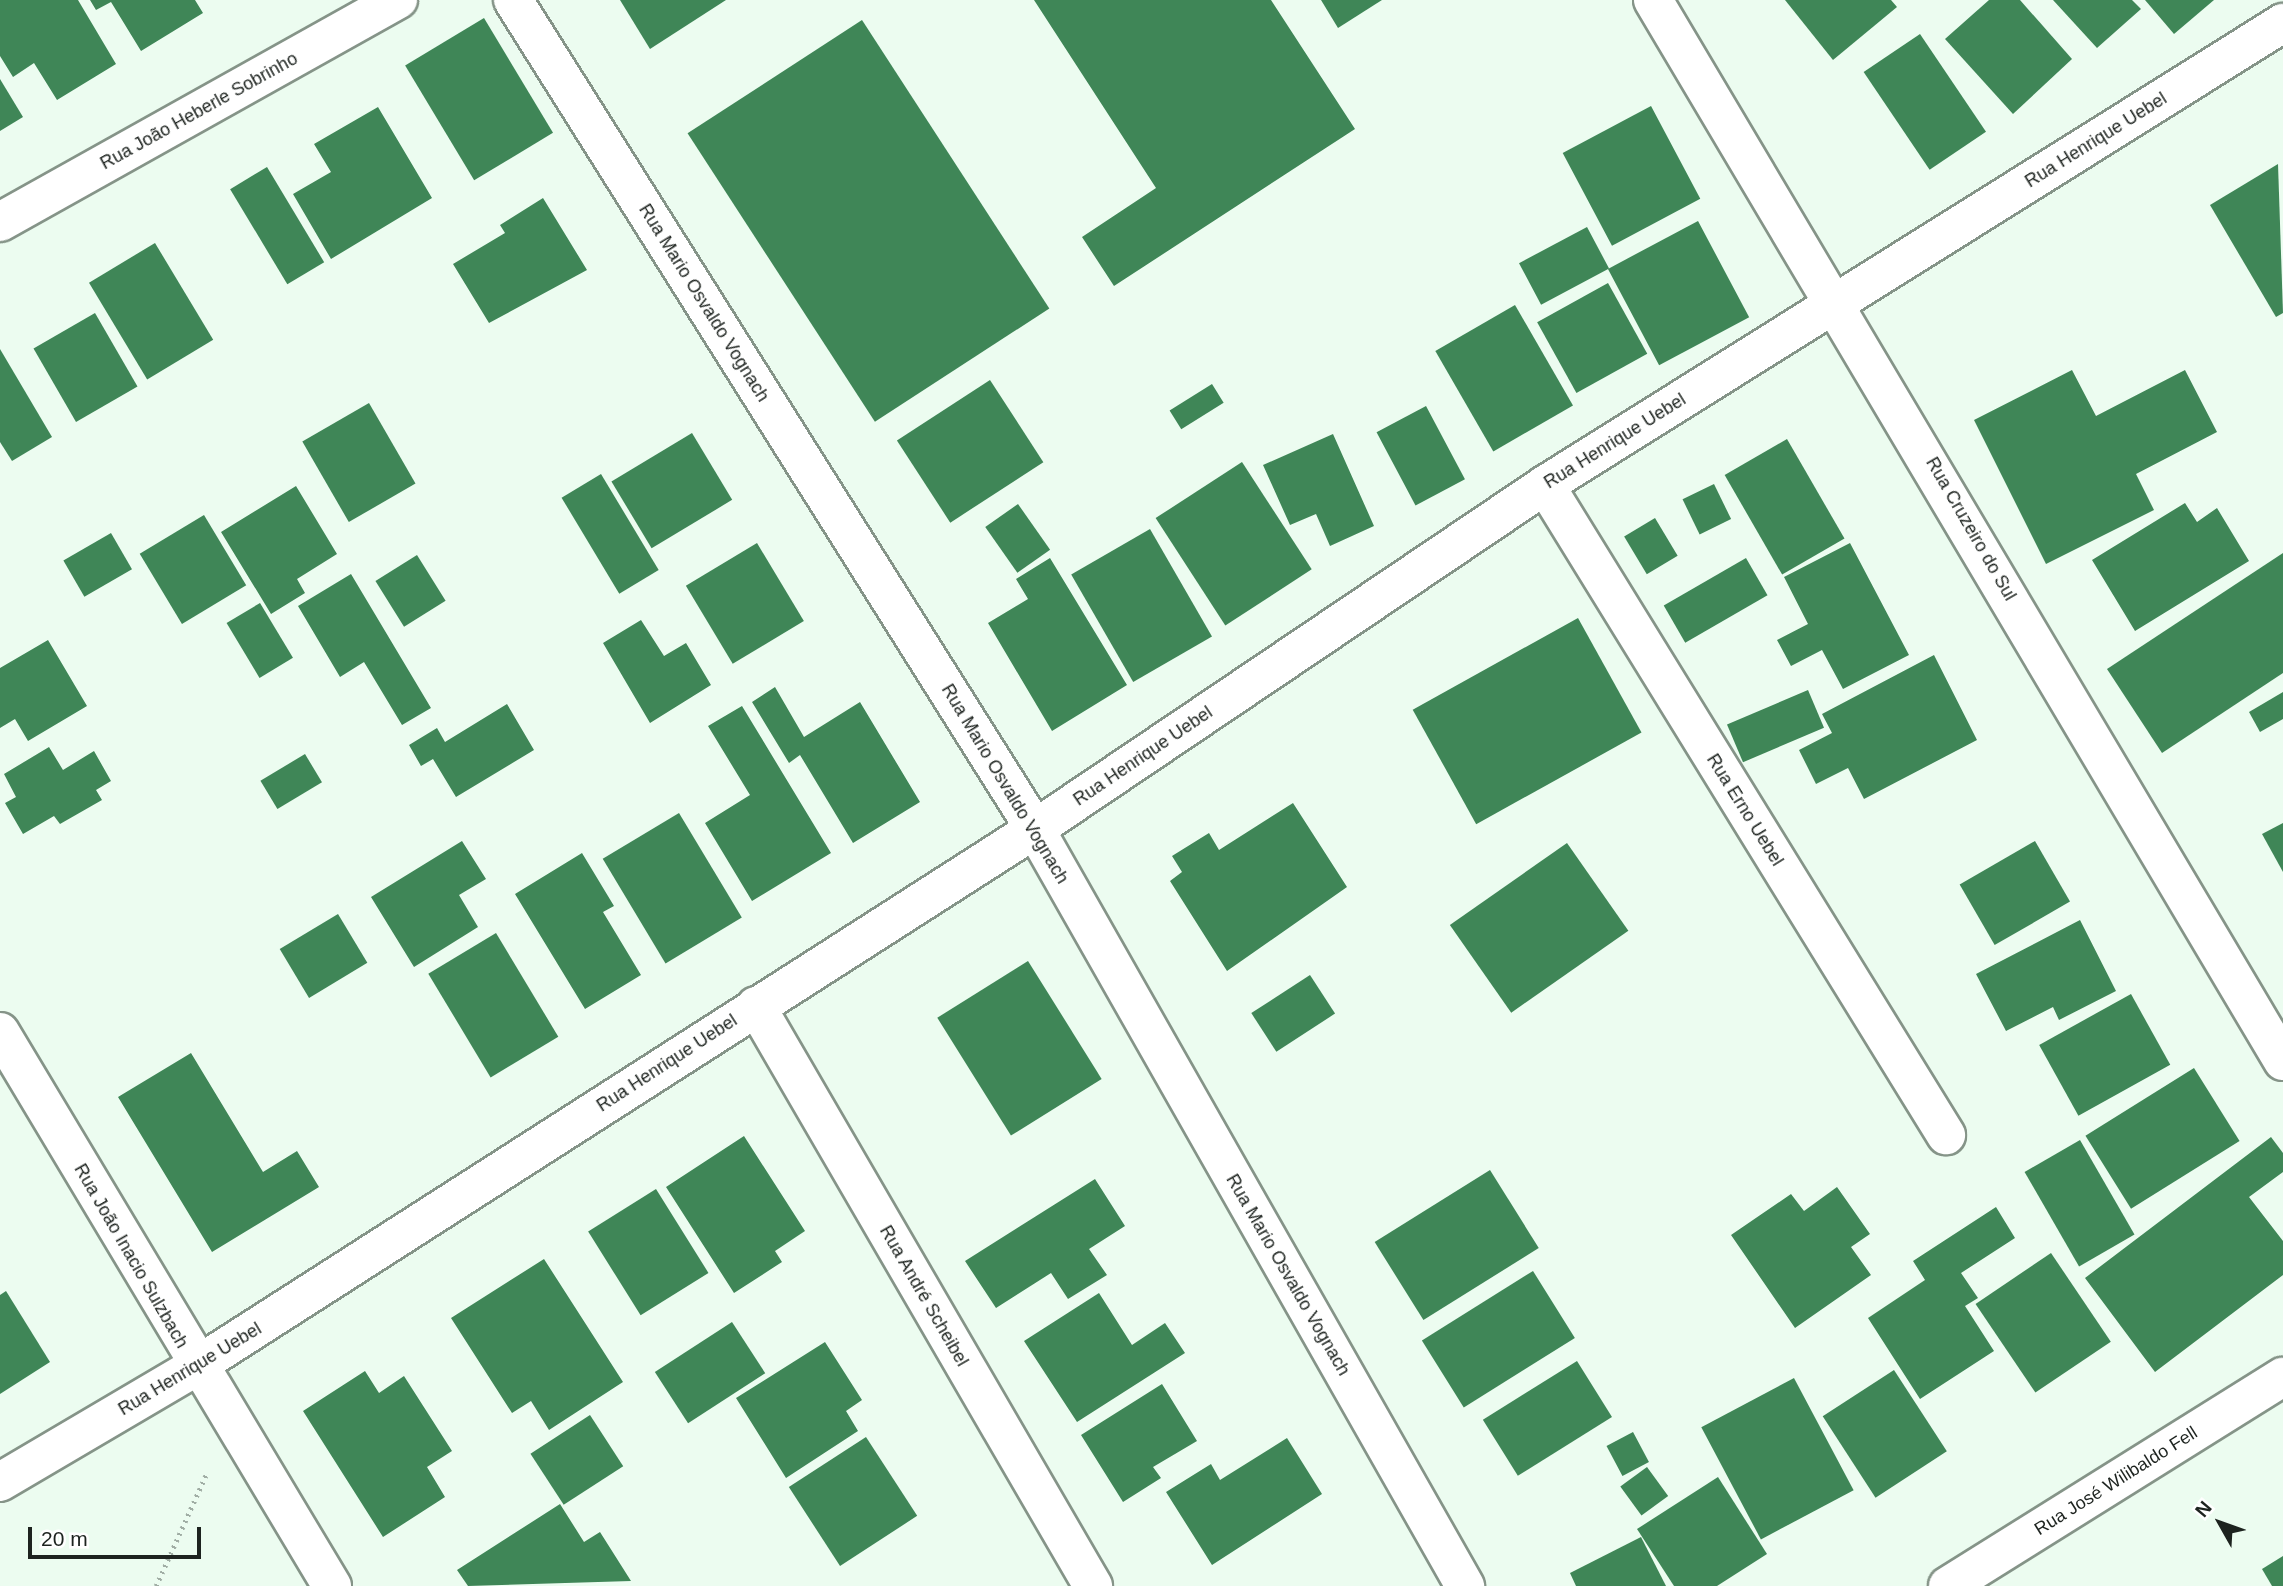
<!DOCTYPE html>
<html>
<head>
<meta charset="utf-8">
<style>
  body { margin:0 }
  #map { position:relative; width:2283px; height:1586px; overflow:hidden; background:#ecfcf0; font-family:Helvetica,sans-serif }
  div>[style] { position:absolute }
  .building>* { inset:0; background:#3f8657; transform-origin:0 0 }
  .path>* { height:4.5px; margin-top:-2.25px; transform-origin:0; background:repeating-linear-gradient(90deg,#a0ada4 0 2px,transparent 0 7px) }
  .roads { filter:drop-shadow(2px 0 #859488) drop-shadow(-2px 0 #859488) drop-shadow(0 2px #859488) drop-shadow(0 -2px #859488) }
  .minor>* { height:38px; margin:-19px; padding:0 19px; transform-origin:19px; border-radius:19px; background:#fff }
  span { translate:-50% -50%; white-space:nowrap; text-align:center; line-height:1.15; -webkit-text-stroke:7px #fff; paint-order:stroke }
  .street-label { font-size:18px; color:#1d231f }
  .north { position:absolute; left:2185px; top:1488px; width:70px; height:70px; -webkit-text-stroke:5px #fff; paint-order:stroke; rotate:310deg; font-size:19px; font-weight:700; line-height:28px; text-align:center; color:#1d231f }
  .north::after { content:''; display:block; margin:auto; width:24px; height:32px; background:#1d231f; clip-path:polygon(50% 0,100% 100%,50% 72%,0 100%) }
  .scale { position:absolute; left:28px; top:1527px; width:173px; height:32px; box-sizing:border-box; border:4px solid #1d231f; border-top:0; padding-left:9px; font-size:21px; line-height:24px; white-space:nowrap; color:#1d231f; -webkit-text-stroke:5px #fff; paint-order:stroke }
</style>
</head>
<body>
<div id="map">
  <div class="building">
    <i style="clip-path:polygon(0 0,78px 0,116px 64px,57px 100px,34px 63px,13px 77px,0 56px)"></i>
    <i style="clip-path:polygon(90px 0,195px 0,203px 13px,141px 51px,111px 2px,96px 10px)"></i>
    <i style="clip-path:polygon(620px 0,726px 0,650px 49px)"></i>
    <i style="clip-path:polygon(1034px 0,1271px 0,1355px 129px,1114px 286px,1082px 237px,1156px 188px)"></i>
    <i style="clip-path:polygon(1321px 0,1382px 0,1338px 28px)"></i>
    <i style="clip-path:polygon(1785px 0,1891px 0,1897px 7px,1833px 60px)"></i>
    <i style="clip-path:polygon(1989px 0,2020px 0,2072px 59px,2013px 114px,1945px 39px)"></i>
    <i style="clip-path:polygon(2053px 0,2132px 0,2141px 9px,2097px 48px)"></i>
    <i style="clip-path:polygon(2145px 0,2214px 0,2174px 34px)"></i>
    <i style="left:484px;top:18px;width:134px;height:92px;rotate:59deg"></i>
    <i style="left:862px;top:20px;width:344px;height:208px;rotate:57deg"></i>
    <i style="left:1920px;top:34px;width:118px;height:68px;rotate:56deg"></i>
    <i style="clip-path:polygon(0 79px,23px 117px,0 131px)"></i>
    <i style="left:1651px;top:106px;width:105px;height:100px;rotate:62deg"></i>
    <i style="clip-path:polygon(378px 107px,432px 198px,331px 259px,293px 194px,331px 172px,314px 144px)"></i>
    <i style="clip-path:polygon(2278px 164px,2283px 313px,2276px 317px,2210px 205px)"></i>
    <i style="left:267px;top:167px;width:111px;height:43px;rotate:59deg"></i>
    <i style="clip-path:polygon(543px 198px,587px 270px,489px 323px,453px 264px,505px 233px,500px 225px)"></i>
    <i style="left:1698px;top:221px;width:109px;height:102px;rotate:62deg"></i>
    <i style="left:1587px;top:227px;width:47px;height:77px;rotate:62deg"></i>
    <i style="left:155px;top:243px;width:113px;height:77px;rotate:59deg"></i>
    <i style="left:1608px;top:283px;width:81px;height:81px;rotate:61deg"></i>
    <i style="left:1515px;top:305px;width:116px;height:92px;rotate:60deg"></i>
    <i style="left:95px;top:313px;width:85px;height:71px;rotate:60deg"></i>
    <i style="clip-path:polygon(0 349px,52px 437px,12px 461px,0 442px)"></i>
    <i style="clip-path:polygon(2072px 370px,2096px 416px,2185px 370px,2217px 432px,2136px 474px,2154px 510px,2046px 564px,1974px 420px)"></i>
    <i style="left:990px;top:380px;width:98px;height:111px;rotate:57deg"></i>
    <i style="left:1212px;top:384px;width:22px;height:50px;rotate:58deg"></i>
    <i style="left:369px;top:403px;width:93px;height:77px;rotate:60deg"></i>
    <i style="left:1426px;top:406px;width:83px;height:56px;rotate:62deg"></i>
    <i style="left:692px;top:433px;width:78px;height:94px;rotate:59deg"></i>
    <i style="clip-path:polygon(1333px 434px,1374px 526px,1330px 546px,1316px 514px,1290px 525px,1263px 465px)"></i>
    <i style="left:1787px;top:439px;width:115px;height:72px;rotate:60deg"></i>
    <i style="left:1242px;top:462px;width:128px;height:103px;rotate:57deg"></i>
    <i style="left:601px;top:474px;width:112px;height:46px;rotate:59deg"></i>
    <i style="left:1714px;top:484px;width:39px;height:35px;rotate:64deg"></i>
    <i style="clip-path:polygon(296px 486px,337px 554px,297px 579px,305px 593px,271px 614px,221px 532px)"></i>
    <i style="clip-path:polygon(2185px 503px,2197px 522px,2217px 508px,2249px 561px,2135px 631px,2092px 560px)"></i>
    <i style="left:1018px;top:504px;width:56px;height:40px;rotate:55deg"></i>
    <i style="left:204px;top:515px;width:82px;height:75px;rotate:59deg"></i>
    <i style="left:1655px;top:518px;width:44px;height:36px;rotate:59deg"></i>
    <i style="left:1150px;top:529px;width:124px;height:91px;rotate:60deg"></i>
    <i style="left:111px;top:533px;width:42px;height:55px;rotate:60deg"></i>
    <i style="left:757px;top:543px;width:91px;height:83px;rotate:59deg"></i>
    <i style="clip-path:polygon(1850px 543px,1909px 655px,1843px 689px,1822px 650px,1791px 666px,1777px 640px,1808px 624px,1784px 577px)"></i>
    <i style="clip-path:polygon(2283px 553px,2283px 673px,2162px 753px,2107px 669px)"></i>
    <i style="left:417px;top:555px;width:54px;height:49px;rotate:58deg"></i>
    <i style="clip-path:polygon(1050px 558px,1127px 685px,1052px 731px,988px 623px,1028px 599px,1016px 579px)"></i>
    <i style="left:1746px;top:558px;width:43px;height:95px;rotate:60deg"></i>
    <i style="clip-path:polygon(351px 574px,431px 708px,402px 725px,364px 662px,340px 677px,298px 606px)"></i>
    <i style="left:260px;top:603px;width:64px;height:39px;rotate:59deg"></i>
    <i style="left:1578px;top:618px;width:131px;height:189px;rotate:61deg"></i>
    <i style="clip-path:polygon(641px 620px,664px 656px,686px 643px,711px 685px,650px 723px,603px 643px)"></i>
    <i style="clip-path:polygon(48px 640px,87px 706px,28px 741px,15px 719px,0 728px,0 668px)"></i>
    <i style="clip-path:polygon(1934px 655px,1977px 740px,1864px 799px,1848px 768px,1816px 784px,1799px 750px,1832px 733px,1822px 714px)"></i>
    <i style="clip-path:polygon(775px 687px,804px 737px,860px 702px,920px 802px,853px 843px,800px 755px,789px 763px,752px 702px)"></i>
    <i style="left:1808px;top:690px;width:41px;height:88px;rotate:67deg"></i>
    <i style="clip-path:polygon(2283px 692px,2283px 719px,2260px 732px,2249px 712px)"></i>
    <i style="clip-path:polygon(507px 704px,534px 750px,456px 797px,433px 759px,421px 766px,409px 745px,437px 728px,445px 742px)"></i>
    <i style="clip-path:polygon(742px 706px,831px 853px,752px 901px,705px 823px,750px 795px,708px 726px)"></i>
    <i style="clip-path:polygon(49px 747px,63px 770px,94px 751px,111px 781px,96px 790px,102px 800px,60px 824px,54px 816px,23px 834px,5px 803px,16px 797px,4px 774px)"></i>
    <i style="left:305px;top:754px;width:33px;height:52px;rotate:59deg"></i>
    <i style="clip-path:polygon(1293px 803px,1347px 887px,1227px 971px,1170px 881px,1182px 872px,1172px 856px,1209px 833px,1219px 850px)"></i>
    <i style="left:679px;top:813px;width:122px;height:89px;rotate:59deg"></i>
    <i style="clip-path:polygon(2283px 823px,2283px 872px,2262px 834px)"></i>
    <i style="clip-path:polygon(462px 841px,486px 879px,459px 895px,478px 927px,414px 967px,371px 897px)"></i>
    <i style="left:2035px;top:841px;width:70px;height:87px;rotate:60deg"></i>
    <i style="left:1567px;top:843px;width:107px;height:143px;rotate:55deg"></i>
    <i style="clip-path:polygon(582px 853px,614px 906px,603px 912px,641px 975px,585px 1009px,515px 894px)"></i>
    <i style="left:338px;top:914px;width:57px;height:68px;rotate:59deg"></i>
    <i style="clip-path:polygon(2080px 920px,2116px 991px,2059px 1020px,2053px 1007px,2006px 1031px,1976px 974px)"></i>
    <i style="left:496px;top:933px;width:121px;height:79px;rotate:59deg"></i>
    <i style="left:1028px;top:961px;width:139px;height:107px;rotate:58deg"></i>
    <i style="left:1310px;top:975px;width:46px;height:70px;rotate:57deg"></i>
    <i style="left:2131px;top:994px;width:81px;height:105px;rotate:61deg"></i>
    <i style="clip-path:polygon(191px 1053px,263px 1172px,297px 1151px,319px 1187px,212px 1252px,118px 1097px)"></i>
    <i style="left:2194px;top:1068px;width:86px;height:128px;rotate:58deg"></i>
    <i style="clip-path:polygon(744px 1136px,805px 1231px,775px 1251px,782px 1262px,734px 1293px,666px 1187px)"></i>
    <i style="clip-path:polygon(2271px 1137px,2283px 1153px,2283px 1172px,2249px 1197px,2283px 1241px,2283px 1275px,2155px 1372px,2085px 1278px)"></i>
    <i style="left:2080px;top:1140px;width:109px;height:64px;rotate:60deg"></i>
    <i style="left:1490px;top:1170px;width:92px;height:136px;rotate:58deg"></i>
    <i style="clip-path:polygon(1095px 1179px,1125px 1226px,1089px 1249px,1107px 1275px,1068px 1299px,1051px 1273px,996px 1308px,965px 1261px)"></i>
    <i style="clip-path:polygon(1837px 1187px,1870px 1234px,1851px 1247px,1871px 1275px,1795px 1328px,1731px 1235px,1791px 1194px,1804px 1211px)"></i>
    <i style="left:656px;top:1189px;width:99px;height:80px;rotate:58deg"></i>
    <i style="clip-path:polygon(1996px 1207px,2015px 1238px,1961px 1273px,1978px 1298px,1965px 1306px,1994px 1351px,1920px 1399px,1868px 1318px,1925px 1280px,1913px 1261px)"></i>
    <i style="left:2051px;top:1253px;width:107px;height:91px;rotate:56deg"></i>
    <i style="clip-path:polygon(544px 1259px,623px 1382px,549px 1430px,531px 1401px,512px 1413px,451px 1318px)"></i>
    <i style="left:1533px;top:1271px;width:79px;height:131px;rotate:58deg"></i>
    <i style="clip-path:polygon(6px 1291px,50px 1362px,0 1394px,0 1295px)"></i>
    <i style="clip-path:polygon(1099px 1293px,1132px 1345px,1165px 1323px,1185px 1353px,1077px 1422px,1024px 1341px)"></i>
    <i style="left:732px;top:1322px;width:61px;height:92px;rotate:57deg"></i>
    <i style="clip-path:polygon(825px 1342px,862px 1400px,846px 1411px,858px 1431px,786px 1478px,736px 1398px)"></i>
    <i style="left:1577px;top:1361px;width:66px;height:111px;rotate:58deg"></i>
    <i style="left:1894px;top:1370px;width:97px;height:85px;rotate:57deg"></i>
    <i style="clip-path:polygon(365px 1371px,379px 1393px,404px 1376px,452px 1451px,427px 1467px,445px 1497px,383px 1537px,303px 1411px)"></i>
    <i style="left:1794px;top:1378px;width:127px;height:105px;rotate:62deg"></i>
    <i style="clip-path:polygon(1162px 1384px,1197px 1441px,1153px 1467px,1161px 1478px,1123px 1502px,1081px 1435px)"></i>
    <i style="left:590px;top:1415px;width:61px;height:71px;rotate:57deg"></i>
    <i style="left:1633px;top:1432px;width:34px;height:30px;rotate:62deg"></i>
    <i style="left:866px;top:1437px;width:94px;height:92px;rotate:57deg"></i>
    <i style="clip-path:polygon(1287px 1438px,1322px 1494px,1212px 1565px,1166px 1492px,1211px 1464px,1220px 1480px)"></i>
    <i style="left:1647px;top:1467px;width:36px;height:33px;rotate:54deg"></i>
    <i style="clip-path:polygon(1718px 1477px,1767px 1554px,1717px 1586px,1674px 1586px,1637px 1529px)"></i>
    <i style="clip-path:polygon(560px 1504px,584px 1542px,600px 1532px,631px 1581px,468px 1586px,457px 1570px)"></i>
    <i style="clip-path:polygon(1641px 1537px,1666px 1586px,1576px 1586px,1570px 1573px)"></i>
    <i style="clip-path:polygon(2283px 1556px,2283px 1586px,2272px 1586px,2262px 1569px)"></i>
  </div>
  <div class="path">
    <i style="left:156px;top:1586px;width:122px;rotate:-65.8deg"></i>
  </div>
  <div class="roads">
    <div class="minor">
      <i style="left:513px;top:0;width:980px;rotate:57.8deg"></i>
      <i style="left:1035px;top:829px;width:871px;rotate:60.4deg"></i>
      <i style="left:1653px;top:0;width:1234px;rotate:59.3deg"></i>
      <i style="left:0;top:222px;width:456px;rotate:-29.2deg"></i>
      <i style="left:1545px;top:485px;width:764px;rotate:58.33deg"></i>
      <i style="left:756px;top:1006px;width:671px;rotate:59.84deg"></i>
      <i style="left:0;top:1032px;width:646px;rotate:59.07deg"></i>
      <i style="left:0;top:1482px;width:226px;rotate:-30.5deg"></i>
      <i style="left:195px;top:1367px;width:998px;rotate:-32.64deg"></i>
      <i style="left:1035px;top:829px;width:615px;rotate:-34deg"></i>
      <i style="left:1545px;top:485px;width:871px;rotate:-32.05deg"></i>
      <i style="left:1948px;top:1586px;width:395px;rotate:-32deg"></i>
    </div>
  </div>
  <div class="street-label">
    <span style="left:199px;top:111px;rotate:-29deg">Rua João Heberle Sobrinho</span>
    <span style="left:2096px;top:140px;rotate:-32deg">Rua Henrique Uebel</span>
    <span style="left:704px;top:303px;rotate:58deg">Rua Mario Osvaldo Vognach</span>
    <span style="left:1615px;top:441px;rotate:-32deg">Rua Henrique Uebel</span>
    <span style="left:1971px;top:529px;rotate:60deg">Rua Cruzeiro do Sul</span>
    <span style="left:1143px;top:756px;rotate:-34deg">Rua Henrique Uebel</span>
    <span style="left:1005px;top:784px;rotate:59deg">Rua Mario Osvaldo Vognach</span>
    <span style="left:1745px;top:810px;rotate:58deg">Rua Erno Uebel</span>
    <span style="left:667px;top:1063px;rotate:-33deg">Rua Henrique Uebel</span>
    <span style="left:131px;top:1256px;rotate:60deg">Rua João Inacio Sulzbach</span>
    <span style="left:1288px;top:1275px;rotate:60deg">Rua Mario Osvaldo Vognach</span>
    <span style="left:924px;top:1296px;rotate:60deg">Rua André Scheibel</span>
    <span style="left:190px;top:1369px;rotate:-31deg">Rua Henrique Uebel</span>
    <span style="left:2116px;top:1481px;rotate:-32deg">Rua José Wilibaldo Fell</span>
  </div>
  <div class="north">N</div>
  <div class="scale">20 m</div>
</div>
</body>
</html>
